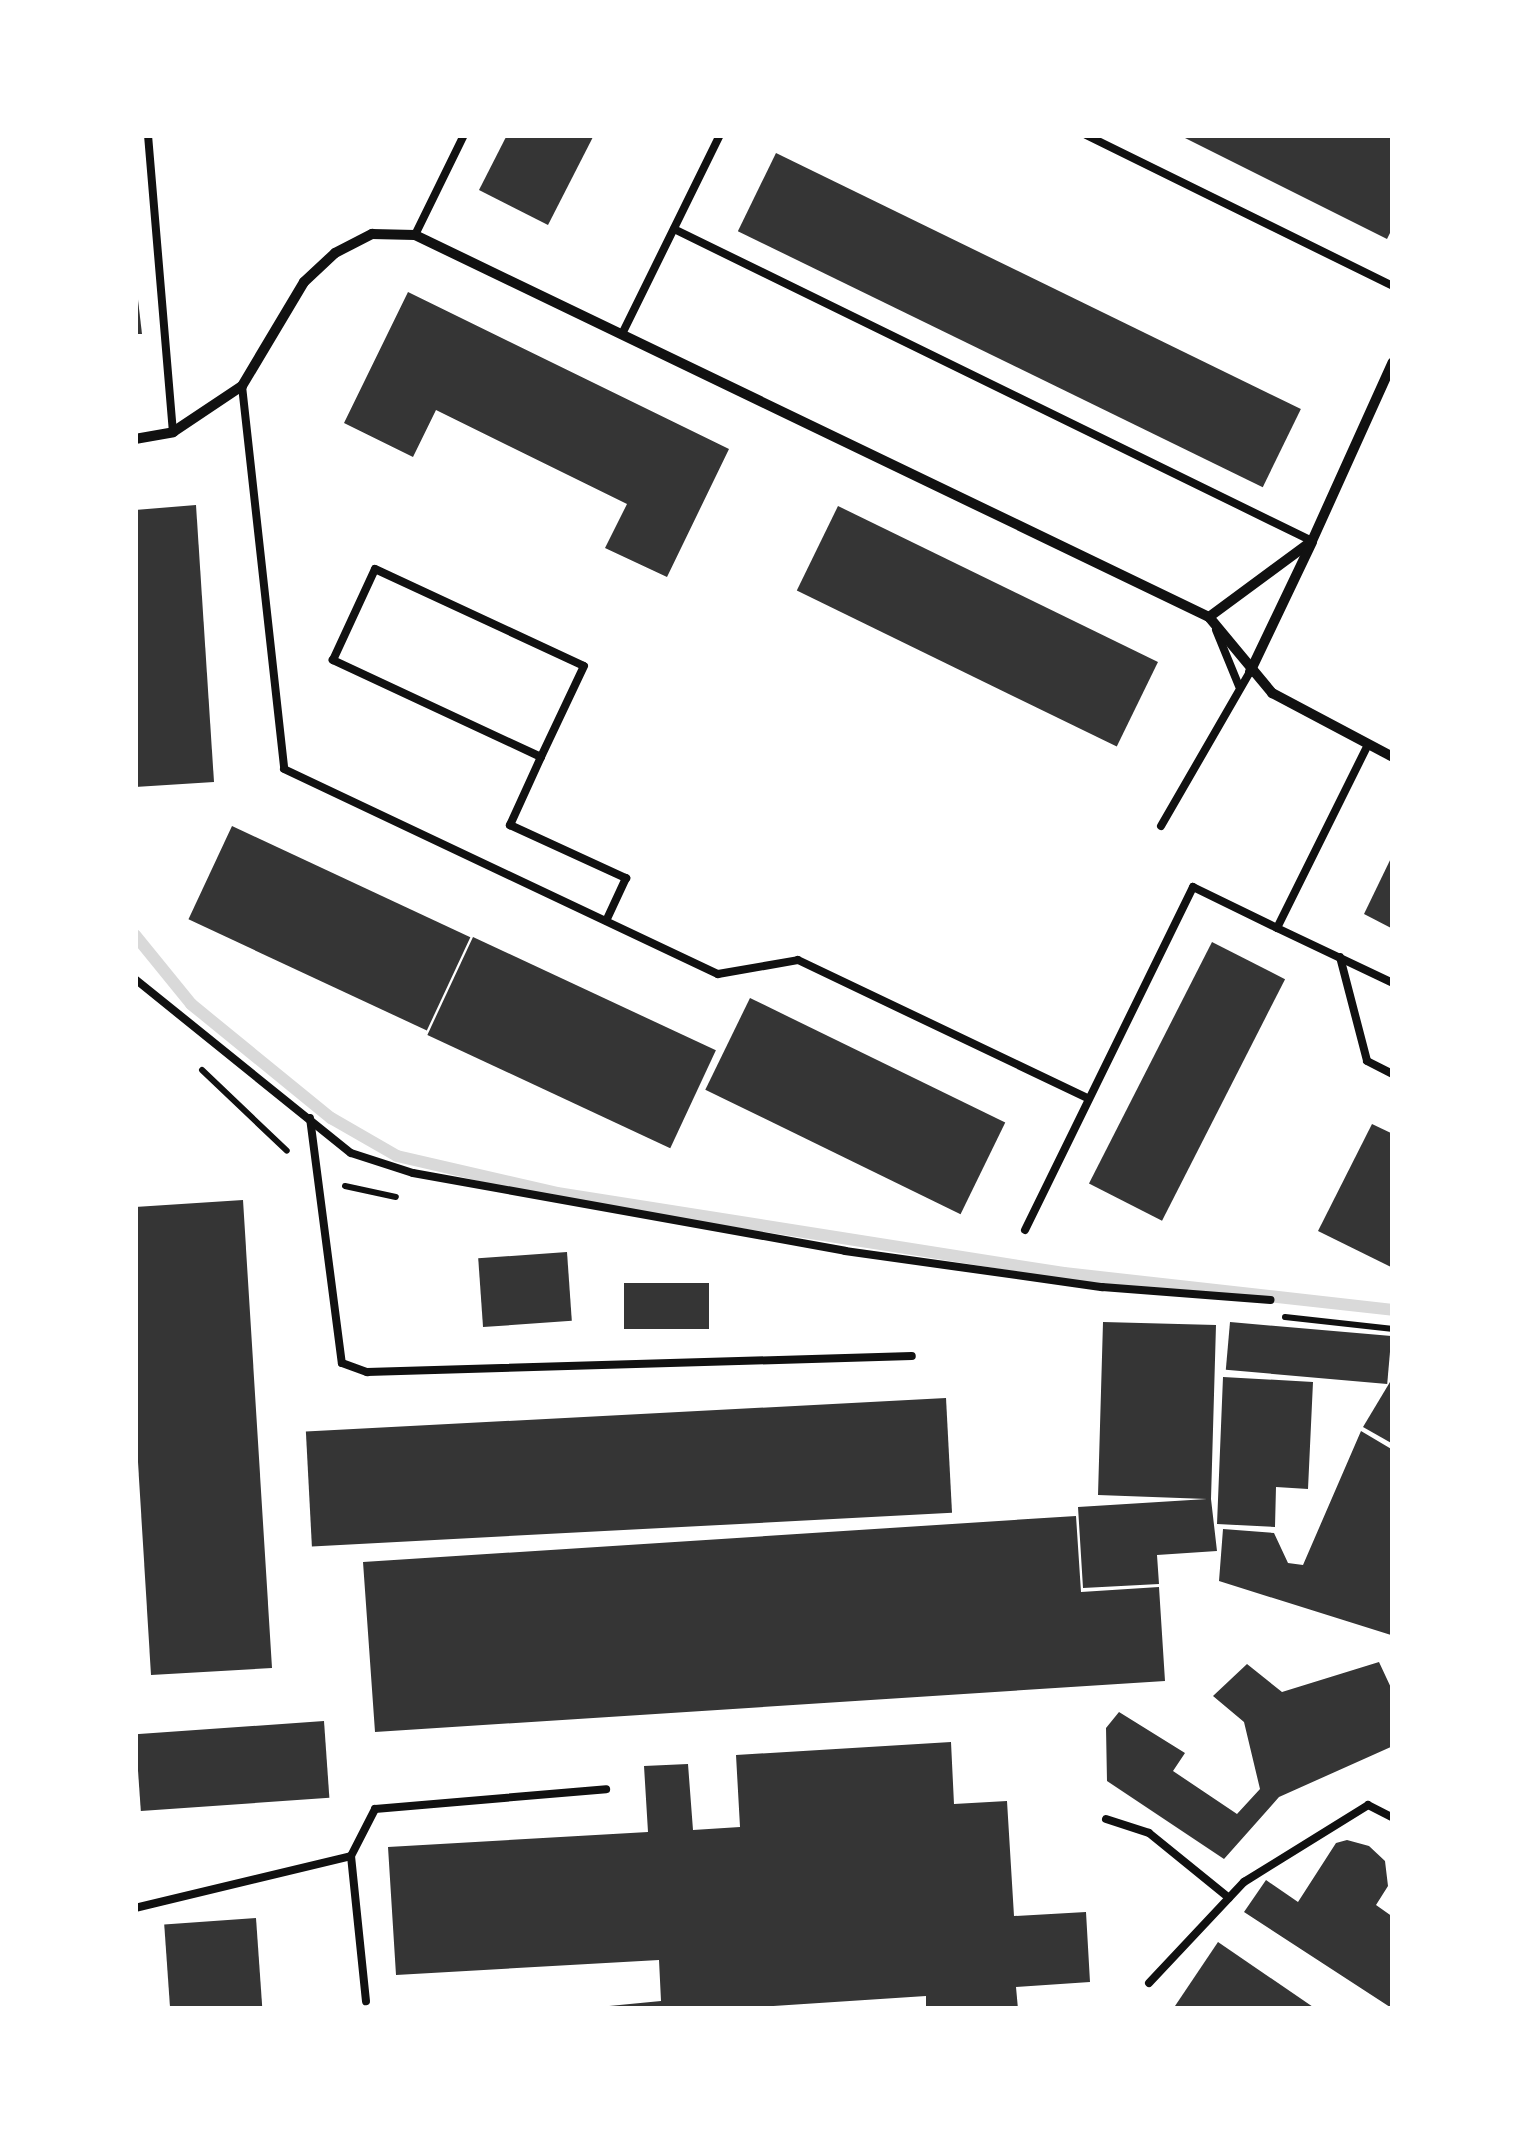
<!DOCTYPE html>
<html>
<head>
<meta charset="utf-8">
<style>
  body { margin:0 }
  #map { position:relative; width:1528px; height:2144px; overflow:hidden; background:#fff; font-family:"Fira Sans",sans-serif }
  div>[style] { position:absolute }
  .stream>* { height:12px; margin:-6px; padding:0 6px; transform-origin:6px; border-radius:6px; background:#d9d9d9 }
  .building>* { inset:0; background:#353535; transform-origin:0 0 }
  .path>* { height:6px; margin:-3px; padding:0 3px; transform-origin:3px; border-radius:3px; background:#111 }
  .service>* { height:8px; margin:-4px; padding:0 4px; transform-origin:4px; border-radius:4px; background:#111 }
  .minor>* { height:10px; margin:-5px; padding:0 5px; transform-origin:5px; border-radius:5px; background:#111 }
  span { translate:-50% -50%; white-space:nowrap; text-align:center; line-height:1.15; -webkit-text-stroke:8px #fff; paint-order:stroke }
  .frame { position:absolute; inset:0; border:138px solid #fff; pointer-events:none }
</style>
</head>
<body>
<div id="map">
  <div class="stream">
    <i style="left:135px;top:935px;width:89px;rotate:50.9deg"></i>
    <i style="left:191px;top:1004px;width:181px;rotate:39.2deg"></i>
    <i style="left:331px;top:1118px;width:76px;rotate:29.9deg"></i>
    <i style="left:397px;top:1156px;width:164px;rotate:13deg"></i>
    <i style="left:557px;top:1193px;width:513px;rotate:8.97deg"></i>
    <i style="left:1064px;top:1273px;width:331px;rotate:6.4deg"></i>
  </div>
  <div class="building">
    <i style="clip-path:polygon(507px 135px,594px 135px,548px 225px,479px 190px)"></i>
    <i style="clip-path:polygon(1179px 135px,1393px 135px,1393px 227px,1387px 239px)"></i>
    <i style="left:776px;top:153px;width:584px;height:87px;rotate:26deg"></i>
    <i style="clip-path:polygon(135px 274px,142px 334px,135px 334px)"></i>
    <i style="clip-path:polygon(408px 292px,729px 449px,667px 577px,605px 548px,627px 504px,436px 410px,413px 457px,344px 423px)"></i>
    <i style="clip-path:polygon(196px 505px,214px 782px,135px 787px,135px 510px)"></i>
    <i style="left:838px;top:506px;width:356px;height:94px;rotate:26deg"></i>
    <i style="left:232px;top:826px;width:263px;height:103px;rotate:25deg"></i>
    <i style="clip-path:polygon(1393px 854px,1393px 929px,1364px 914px)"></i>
    <i style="left:473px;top:937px;width:268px;height:108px;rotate:25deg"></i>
    <i style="left:1212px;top:942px;width:82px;height:271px;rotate:27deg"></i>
    <i style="left:750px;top:998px;width:284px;height:102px;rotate:26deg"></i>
    <i style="clip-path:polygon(1372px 1124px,1393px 1134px,1393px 1268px,1318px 1231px)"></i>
    <i style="clip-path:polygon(243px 1200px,272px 1668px,151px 1675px,135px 1413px,135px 1207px)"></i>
    <i style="left:567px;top:1252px;width:69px;height:89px;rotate:86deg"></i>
    <i style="left:709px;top:1283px;width:46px;height:85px;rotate:90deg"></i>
    <i style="clip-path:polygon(1103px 1322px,1216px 1325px,1211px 1499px,1217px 1551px,1157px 1555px,1159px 1584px,1083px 1588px,1078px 1507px,1207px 1499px,1098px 1495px)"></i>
    <i style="left:1230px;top:1322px;width:162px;height:48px;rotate:5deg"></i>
    <i style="clip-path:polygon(1223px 1377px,1313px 1382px,1308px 1489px,1276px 1487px,1275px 1527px,1217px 1524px)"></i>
    <i style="clip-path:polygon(1393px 1377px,1393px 1444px,1363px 1427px)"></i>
    <i style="left:946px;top:1398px;width:115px;height:641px;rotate:87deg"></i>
    <i style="clip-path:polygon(1361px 1431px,1393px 1450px,1391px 1635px,1219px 1581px,1223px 1529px,1274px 1533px,1288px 1563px,1303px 1565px)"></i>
    <i style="clip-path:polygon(1076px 1516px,1081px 1592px,1159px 1587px,1165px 1681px,375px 1732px,363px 1562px)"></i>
    <i style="clip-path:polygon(1379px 1662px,1393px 1692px,1393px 1746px,1279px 1797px,1224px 1859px,1107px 1781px,1106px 1728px,1119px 1712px,1185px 1753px,1173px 1771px,1237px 1814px,1260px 1789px,1244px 1722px,1213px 1696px,1247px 1664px,1282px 1692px)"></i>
    <i style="left:324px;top:1721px;width:77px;height:189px;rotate:86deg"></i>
    <i style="clip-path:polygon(951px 1742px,954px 1804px,1007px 1801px,1014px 1916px,1086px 1912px,1090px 1982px,1016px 1987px,1018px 2009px,926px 2009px,926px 1996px,729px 2009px,578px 2009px,661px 2001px,659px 1960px,396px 1975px,388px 1847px,648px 1832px,644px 1766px,688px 1764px,693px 1830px,740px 1827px,736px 1755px)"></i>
    <i style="clip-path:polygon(1347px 1840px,1369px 1846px,1385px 1861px,1388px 1886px,1376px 1905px,1393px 1917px,1393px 2009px,1244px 1912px,1266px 1880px,1298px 1902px,1336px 1843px)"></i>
    <i style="left:256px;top:1918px;width:91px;height:92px;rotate:86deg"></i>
    <i style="clip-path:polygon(1218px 1942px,1316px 2009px,1173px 2009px)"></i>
  </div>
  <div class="path">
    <i style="left:202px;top:1070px;width:117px;rotate:43.6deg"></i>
    <i style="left:345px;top:1186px;width:52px;rotate:12.2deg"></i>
    <i style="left:1285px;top:1317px;width:109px;rotate:6.3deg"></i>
  </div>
  <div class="service">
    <i style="left:148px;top:135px;width:298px;rotate:85.2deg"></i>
    <i style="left:1086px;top:135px;width:342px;rotate:26.2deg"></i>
    <i style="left:674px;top:229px;width:710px;rotate:26.06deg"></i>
    <i style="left:415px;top:235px;width:111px;rotate:-63.9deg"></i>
    <i style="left:622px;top:334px;width:222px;rotate:-63.8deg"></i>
    <i style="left:242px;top:386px;width:385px;rotate:83.7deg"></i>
    <i style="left:284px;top:769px;width:480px;rotate:25.3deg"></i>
    <i style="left:718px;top:974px;width:81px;rotate:-9.9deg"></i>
    <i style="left:798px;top:960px;width:322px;rotate:25.5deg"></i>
    <i style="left:1216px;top:630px;width:61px;rotate:67.7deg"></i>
    <i style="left:541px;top:757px;width:230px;rotate:-155deg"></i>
    <i style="left:333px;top:660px;width:100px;rotate:-65.2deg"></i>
    <i style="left:375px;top:569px;width:230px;rotate:24.9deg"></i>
    <i style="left:584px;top:666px;width:101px;rotate:115.3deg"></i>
    <i style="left:541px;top:757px;width:75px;rotate:114.5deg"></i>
    <i style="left:510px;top:825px;width:128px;rotate:24.6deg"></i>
    <i style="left:626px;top:878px;width:47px;rotate:114.9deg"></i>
    <i style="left:1161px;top:826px;width:178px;rotate:-60deg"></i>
    <i style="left:1277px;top:928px;width:128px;rotate:25.4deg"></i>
    <i style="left:1340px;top:957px;width:107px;rotate:75.4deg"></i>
    <i style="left:1367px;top:1061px;width:29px;rotate:27deg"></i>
    <i style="left:135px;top:979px;width:277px;rotate:38.9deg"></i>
    <i style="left:351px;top:1153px;width:65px;rotate:17.9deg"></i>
    <i style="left:413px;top:1173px;width:439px;rotate:10.2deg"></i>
    <i style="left:845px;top:1251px;width:260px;rotate:8deg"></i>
    <i style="left:1102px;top:1287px;width:169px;rotate:4.4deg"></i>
    <i style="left:310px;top:1118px;width:247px;rotate:82.6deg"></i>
    <i style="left:342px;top:1363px;width:27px;rotate:20deg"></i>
    <i style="left:367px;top:1372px;width:545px;rotate:-1.68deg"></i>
    <i style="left:1025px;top:1230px;width:382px;rotate:-63.9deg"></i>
    <i style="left:1193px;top:887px;width:93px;rotate:26deg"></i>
    <i style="left:1277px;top:928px;width:204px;rotate:-63.6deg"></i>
    <i style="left:1106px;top:1819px;width:45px;rotate:18deg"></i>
    <i style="left:1149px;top:1833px;width:103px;rotate:39.1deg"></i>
    <i style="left:351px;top:1856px;width:53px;rotate:-62.9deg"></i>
    <i style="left:375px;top:1809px;width:232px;rotate:-4.9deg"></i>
    <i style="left:135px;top:1908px;width:222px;rotate:-13.5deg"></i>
    <i style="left:351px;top:1856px;width:146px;rotate:84.1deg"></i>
    <i style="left:1149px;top:1983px;width:139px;rotate:-46.8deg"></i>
    <i style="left:1244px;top:1882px;width:146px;rotate:-31.8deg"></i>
    <i style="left:1368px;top:1805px;width:28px;rotate:27deg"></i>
  </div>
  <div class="minor">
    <i style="left:135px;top:439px;width:39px;rotate:-10deg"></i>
    <i style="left:173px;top:432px;width:83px;rotate:-33.7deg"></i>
    <i style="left:242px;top:386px;width:121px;rotate:-59.2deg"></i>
    <i style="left:304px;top:282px;width:42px;rotate:-43.1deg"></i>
    <i style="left:335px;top:253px;width:42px;rotate:-27.2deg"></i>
    <i style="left:372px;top:234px;width:43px;rotate:1.3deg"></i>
    <i style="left:415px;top:235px;width:881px;rotate:25.69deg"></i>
    <i style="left:1209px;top:617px;width:99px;rotate:50.3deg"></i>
    <i style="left:1272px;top:693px;width:137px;rotate:27.9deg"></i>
    <i style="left:1209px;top:617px;width:128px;rotate:-36.4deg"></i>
    <i style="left:1312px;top:541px;width:196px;rotate:-65.7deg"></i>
    <i style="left:1250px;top:672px;width:144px;rotate:-64.5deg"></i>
  </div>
  <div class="frame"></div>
</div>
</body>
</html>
